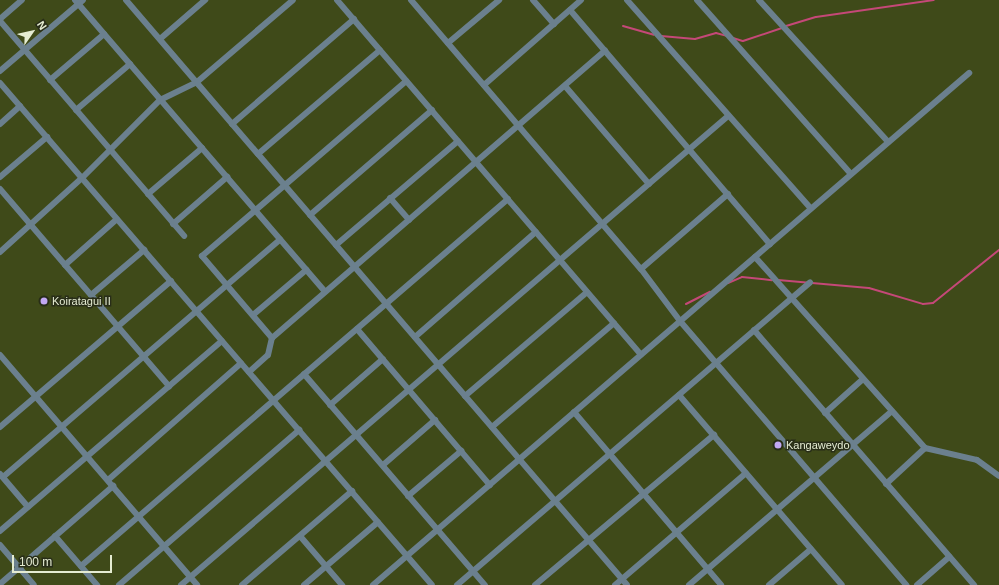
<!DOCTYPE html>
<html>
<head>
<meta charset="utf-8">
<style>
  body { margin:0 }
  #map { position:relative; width:999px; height:585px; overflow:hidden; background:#3f4a19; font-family:Helvetica,sans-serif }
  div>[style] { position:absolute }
  .stream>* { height:2px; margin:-1px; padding:0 1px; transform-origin:1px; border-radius:1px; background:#c54878 }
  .minor>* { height:6px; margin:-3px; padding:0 3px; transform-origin:3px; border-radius:3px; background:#6b808e }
  .dots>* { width:11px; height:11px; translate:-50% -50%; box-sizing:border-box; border:2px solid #282d18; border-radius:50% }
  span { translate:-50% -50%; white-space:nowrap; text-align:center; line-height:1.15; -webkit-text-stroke:3px #282d18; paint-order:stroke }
  .poi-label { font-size:11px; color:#e5ecd2 }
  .left { translate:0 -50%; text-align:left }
  .north { position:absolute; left:12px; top:12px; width:40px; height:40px; -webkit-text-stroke:3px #282d18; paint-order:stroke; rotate:56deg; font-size:11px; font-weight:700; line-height:16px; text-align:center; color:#e5ecd2 }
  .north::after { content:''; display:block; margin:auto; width:14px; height:18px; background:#e5ecd2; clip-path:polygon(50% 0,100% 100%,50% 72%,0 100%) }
  .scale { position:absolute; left:12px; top:555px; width:100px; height:18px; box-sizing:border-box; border:2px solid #e5ecd2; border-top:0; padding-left:5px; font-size:12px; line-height:14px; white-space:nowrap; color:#e5ecd2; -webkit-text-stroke:3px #282d18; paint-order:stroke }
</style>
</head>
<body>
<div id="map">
  <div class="stream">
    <i style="left:623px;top:26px;width:32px;rotate:16deg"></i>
    <i style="left:786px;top:26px;width:31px;rotate:-17deg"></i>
    <i style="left:816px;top:17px;width:119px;rotate:-8.2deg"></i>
    <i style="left:661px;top:36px;width:34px;rotate:5deg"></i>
    <i style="left:695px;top:39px;width:22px;rotate:-16deg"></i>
    <i style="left:716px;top:33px;width:11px;rotate:15deg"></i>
    <i style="left:733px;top:38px;width:10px;rotate:17deg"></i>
    <i style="left:743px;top:41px;width:41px;rotate:-18.4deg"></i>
    <i style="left:778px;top:280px;width:91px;rotate:5deg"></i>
    <i style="left:869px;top:288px;width:56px;rotate:16.5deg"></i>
    <i style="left:923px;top:304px;width:10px;rotate:-6deg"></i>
    <i style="left:933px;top:303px;width:85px;rotate:-38.8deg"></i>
    <i style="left:728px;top:283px;width:15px;rotate:-23deg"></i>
    <i style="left:742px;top:277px;width:30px;rotate:6deg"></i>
    <i style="left:686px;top:304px;width:27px;rotate:-27deg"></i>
  </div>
  <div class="minor">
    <i style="left:75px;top:0;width:384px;rotate:49.4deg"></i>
    <i style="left:126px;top:0;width:770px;rotate:49.42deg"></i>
    <i style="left:337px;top:0;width:467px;rotate:49.4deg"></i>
    <i style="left:411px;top:0;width:354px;rotate:49.5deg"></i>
    <i style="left:641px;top:269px;width:65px;rotate:53.1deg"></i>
    <i style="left:680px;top:321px;width:348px;rotate:49.4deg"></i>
    <i style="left:533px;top:0;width:32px;rotate:49deg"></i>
    <i style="left:627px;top:0;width:278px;rotate:48.6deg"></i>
    <i style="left:697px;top:0;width:232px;rotate:48.5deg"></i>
    <i style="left:759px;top:0;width:192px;rotate:47.7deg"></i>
    <i style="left:570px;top:10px;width:308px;rotate:49.5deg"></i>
    <i style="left:0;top:19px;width:29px;rotate:-41deg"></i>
    <i style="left:0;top:21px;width:283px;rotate:49.4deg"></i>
    <i style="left:160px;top:39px;width:60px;rotate:-40.9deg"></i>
    <i style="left:448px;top:43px;width:67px;rotate:-40.1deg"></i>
    <i style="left:0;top:71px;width:109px;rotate:-40.5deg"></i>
    <i style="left:50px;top:80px;width:71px;rotate:-40.4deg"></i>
    <i style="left:0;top:83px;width:662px;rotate:49.29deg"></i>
    <i style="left:484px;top:85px;width:129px;rotate:-41.2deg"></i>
    <i style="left:565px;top:86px;width:129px;rotate:49.4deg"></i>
    <i style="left:76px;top:110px;width:71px;rotate:-40.4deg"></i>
    <i style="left:0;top:124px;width:27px;rotate:-42deg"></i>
    <i style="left:232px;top:124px;width:161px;rotate:-40.7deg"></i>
    <i style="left:258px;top:154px;width:160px;rotate:-40.4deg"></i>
    <i style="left:0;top:177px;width:62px;rotate:-40.4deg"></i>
    <i style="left:0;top:189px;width:260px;rotate:49.4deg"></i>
    <i style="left:148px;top:194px;width:71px;rotate:-40.4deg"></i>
    <i style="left:390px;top:198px;width:29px;rotate:49deg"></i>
    <i style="left:310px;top:215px;width:161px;rotate:-40.7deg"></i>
    <i style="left:173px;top:224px;width:72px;rotate:-41deg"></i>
    <i style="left:336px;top:245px;width:160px;rotate:-40.4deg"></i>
    <i style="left:0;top:252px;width:110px;rotate:-42.1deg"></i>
    <i style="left:82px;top:178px;width:110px;rotate:-45deg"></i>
    <i style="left:160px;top:100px;width:41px;rotate:-25.9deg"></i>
    <i style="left:197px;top:82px;width:126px;rotate:-40.5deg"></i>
    <i style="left:755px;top:257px;width:256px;rotate:48.3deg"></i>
    <i style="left:925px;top:448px;width:53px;rotate:13deg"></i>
    <i style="left:977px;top:460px;width:27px;rotate:36deg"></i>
    <i style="left:65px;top:265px;width:69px;rotate:-41.5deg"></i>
    <i style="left:641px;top:269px;width:115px;rotate:-40.8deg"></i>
    <i style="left:91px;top:295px;width:70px;rotate:-40.3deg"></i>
    <i style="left:253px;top:315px;width:70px;rotate:-40.3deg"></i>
    <i style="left:357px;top:329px;width:205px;rotate:49.6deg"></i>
    <i style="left:754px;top:330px;width:337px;rotate:49.2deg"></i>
    <i style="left:415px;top:337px;width:160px;rotate:-41deg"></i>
    <i style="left:272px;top:338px;width:108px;rotate:-130.5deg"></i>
    <i style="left:202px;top:256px;width:269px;rotate:-40.6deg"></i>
    <i style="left:0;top:355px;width:303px;rotate:49.4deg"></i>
    <i style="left:249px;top:372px;width:25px;rotate:-42deg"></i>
    <i style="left:268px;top:355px;width:17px;rotate:-77deg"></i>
    <i style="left:272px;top:338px;width:440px;rotate:-40.8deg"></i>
    <i style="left:304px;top:374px;width:278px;rotate:49.4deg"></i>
    <i style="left:679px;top:395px;width:250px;rotate:49.4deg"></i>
    <i style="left:465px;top:396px;width:160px;rotate:-40.4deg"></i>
    <i style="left:330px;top:405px;width:70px;rotate:-41deg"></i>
    <i style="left:574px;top:412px;width:227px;rotate:49.6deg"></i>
    <i style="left:825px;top:413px;width:51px;rotate:-41.8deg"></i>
    <i style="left:0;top:427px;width:225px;rotate:-40.5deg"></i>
    <i style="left:492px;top:427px;width:160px;rotate:-40.4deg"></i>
    <i style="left:383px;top:465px;width:69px;rotate:-40.9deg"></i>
    <i style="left:0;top:474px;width:43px;rotate:49.7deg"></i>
    <i style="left:3px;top:477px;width:365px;rotate:-40.6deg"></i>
    <i style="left:108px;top:480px;width:177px;rotate:-41.3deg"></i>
    <i style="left:886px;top:484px;width:53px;rotate:-42.7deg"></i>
    <i style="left:408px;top:496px;width:70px;rotate:-40.3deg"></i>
    <i style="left:0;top:531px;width:292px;rotate:-40.6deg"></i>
    <i style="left:55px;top:536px;width:65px;rotate:49.4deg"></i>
    <i style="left:300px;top:536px;width:65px;rotate:49.4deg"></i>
    <i style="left:0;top:545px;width:52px;rotate:49.6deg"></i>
    <i style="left:81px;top:566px;width:563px;rotate:-40.68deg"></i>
    <i style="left:0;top:584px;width:150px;rotate:-40.9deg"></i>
    <i style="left:119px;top:585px;width:238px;rotate:-40.7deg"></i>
    <i style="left:181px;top:585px;width:721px;rotate:-40.61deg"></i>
    <i style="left:242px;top:585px;width:145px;rotate:-40.5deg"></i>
    <i style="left:304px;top:585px;width:97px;rotate:-40.4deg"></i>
    <i style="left:373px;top:585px;width:786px;rotate:-40.66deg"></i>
    <i style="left:457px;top:585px;width:465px;rotate:-40.6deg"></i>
    <i style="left:535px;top:585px;width:234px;rotate:-40deg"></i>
    <i style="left:615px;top:585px;width:172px;rotate:-40.5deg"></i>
    <i style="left:689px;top:585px;width:267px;rotate:-40.6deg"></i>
    <i style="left:769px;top:585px;width:55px;rotate:-40.6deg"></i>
    <i style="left:917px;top:585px;width:43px;rotate:-41.2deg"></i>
  </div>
  <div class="dots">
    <i style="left:44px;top:301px;background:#c2a8f3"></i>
    <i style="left:778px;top:445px;background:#c2a8f3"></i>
  </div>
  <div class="poi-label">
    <span class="left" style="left:52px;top:301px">Koiratagui II</span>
    <span class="left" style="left:786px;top:445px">Kangaweydo</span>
  </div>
  <div class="north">N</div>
  <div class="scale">100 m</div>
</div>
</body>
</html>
